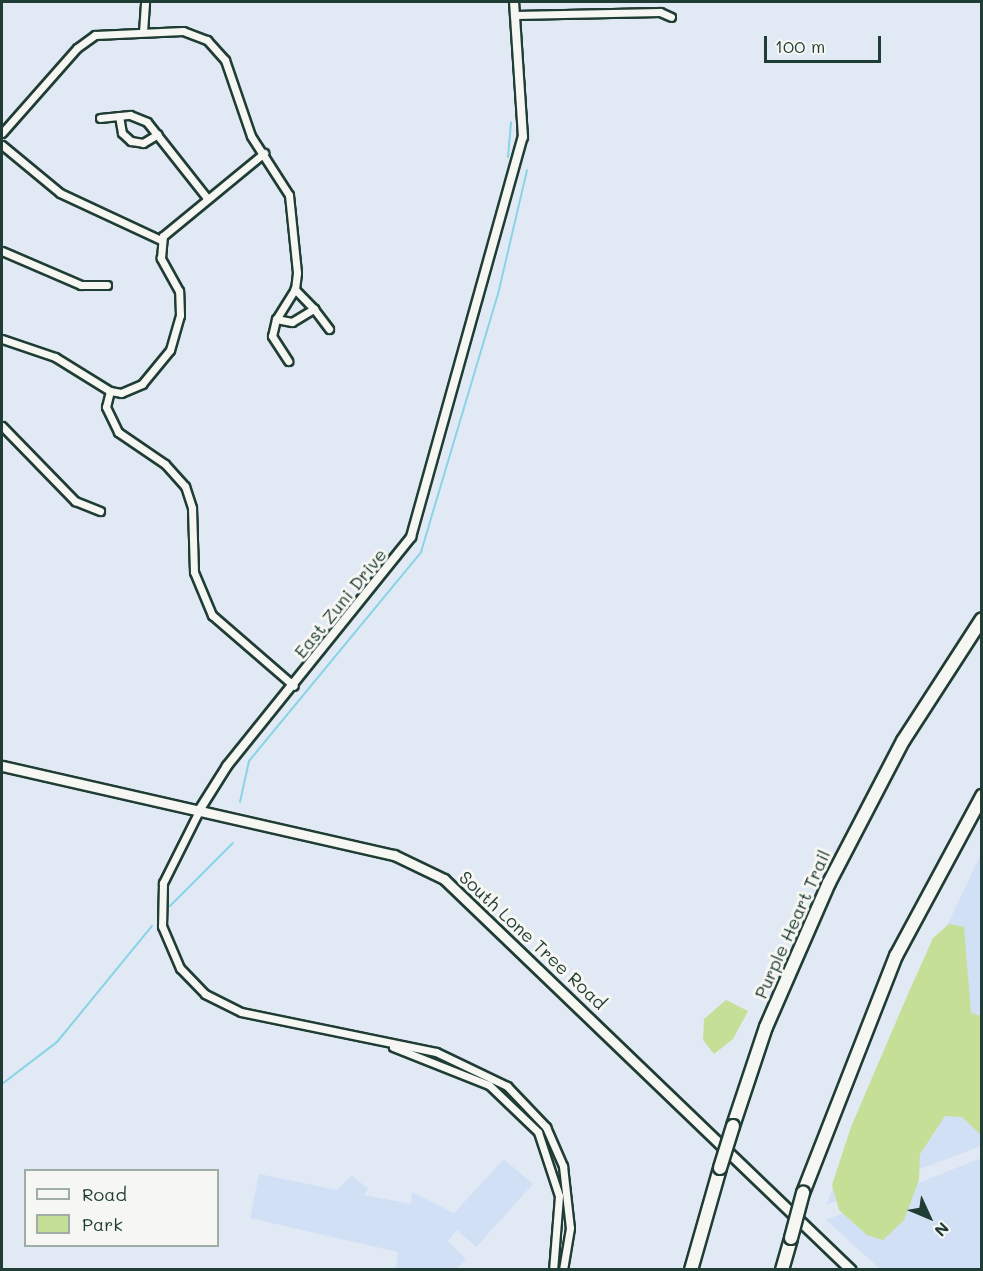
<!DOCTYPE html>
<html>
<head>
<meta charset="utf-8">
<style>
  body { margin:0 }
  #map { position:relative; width:983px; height:1271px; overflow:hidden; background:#e1e9f4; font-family:Mali,sans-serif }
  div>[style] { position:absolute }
  .built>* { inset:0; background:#d2e0f5 }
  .green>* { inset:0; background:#c5df96 }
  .stream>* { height:2px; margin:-1px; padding:0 1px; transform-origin:1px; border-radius:1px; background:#88d4e7 }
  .roads { filter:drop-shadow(2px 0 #1f3d34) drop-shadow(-2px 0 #1f3d34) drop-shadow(0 2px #1f3d34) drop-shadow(0 -2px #1f3d34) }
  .minor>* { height:7px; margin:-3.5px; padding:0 3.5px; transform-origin:3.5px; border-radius:3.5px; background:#f6f6f2 }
  .tertiary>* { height:8px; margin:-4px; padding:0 4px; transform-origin:4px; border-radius:4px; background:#f6f6f2 }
  .secondary>* { height:9px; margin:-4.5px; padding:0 4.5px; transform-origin:4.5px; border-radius:4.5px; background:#f6f6f2 }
  .motorway>* { height:12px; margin:-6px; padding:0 6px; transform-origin:6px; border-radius:6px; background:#f6f6f2 }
  .bridges { filter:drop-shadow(2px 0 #1f3d34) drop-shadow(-2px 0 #1f3d34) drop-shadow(0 2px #1f3d34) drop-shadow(0 -2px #1f3d34) }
  .motorway-bridge>* { height:12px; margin:-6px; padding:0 6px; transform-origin:6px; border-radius:6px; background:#f6f6f2 }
  span { translate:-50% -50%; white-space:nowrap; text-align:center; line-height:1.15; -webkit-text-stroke:6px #f6f6f2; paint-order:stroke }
  .street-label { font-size:18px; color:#1f3d34 }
  .frame { position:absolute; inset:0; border:3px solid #1f3d34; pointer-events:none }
  .legend { position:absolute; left:24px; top:1169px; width:195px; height:78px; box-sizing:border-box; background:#f6f6f2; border:2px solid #a0aca6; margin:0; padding:8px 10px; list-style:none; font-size:18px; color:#1f3d34 }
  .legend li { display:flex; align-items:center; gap:12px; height:30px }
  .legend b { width:30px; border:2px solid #a0aca6 }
  .north { position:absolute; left:899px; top:1187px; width:60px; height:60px; -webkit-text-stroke:4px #f6f6f2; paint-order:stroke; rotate:134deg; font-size:16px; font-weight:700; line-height:24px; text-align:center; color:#1f3d34 }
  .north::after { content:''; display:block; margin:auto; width:21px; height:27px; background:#1f3d34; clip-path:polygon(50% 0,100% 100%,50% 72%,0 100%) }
  .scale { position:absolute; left:764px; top:36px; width:117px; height:27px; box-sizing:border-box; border:3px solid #1f3d34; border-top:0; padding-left:8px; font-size:18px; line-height:21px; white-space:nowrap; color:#1f3d34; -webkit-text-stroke:4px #f6f6f2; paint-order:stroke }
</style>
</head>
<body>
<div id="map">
  <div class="built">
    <i style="clip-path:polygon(981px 854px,981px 1146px,826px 1205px,923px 976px)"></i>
    <i style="clip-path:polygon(981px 1158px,981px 1269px,880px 1269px,826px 1220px)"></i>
    <i style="clip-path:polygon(504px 1159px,533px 1184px,476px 1247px,457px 1230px,448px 1241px,466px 1259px,457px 1269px,396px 1268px,398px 1252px,250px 1218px,259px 1174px,337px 1190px,352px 1175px,368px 1189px,364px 1195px,411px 1204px,412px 1192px,454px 1213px)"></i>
  </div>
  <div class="green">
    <i style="clip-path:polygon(949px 924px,964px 927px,971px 1013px,981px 1016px,981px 1135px,962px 1117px,945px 1116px,920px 1154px,919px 1180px,904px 1220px,883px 1240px,867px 1235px,839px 1210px,832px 1185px,851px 1127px,908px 994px,933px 938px)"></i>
    <i style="clip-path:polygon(726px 1000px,748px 1011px,733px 1039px,714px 1054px,703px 1040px,704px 1019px)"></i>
  </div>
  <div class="stream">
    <i style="left:508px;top:157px;width:35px;rotate:-85deg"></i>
    <i style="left:240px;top:802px;width:42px;rotate:-77.6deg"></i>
    <i style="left:249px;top:761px;width:271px;rotate:-50.5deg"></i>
    <i style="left:421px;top:552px;width:269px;rotate:-73.4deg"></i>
    <i style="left:498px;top:294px;width:127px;rotate:-76.8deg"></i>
    <i style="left:170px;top:906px;width:89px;rotate:-45deg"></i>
    <i style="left:2px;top:1084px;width:69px;rotate:-37.4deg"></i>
    <i style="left:57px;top:1042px;width:150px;rotate:-50.7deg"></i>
  </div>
  <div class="roads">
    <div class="minor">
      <i style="left:515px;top:15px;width:145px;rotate:-1.2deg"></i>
      <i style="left:660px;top:12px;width:12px;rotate:24deg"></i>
      <i style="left:143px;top:32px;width:30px;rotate:-86deg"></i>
      <i style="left:119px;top:116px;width:17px;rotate:80deg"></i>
      <i style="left:122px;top:133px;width:12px;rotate:42deg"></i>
      <i style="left:131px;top:141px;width:12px;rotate:9deg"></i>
      <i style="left:143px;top:143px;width:17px;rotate:-31deg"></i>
      <i style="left:100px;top:118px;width:30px;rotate:-6deg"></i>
      <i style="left:130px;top:115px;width:18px;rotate:22deg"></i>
      <i style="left:147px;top:122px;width:97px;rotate:51.7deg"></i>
      <i style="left:2px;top:133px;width:113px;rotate:-48.6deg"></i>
      <i style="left:77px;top:48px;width:22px;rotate:-36deg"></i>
      <i style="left:95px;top:35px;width:88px;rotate:-2.6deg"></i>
      <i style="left:183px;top:31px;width:26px;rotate:21deg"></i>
      <i style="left:207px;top:40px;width:27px;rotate:48deg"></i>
      <i style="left:225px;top:60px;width:80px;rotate:71.1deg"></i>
      <i style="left:251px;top:136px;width:70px;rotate:57.2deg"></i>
      <i style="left:289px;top:195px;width:78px;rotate:84.1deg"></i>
      <i style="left:297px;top:273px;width:16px;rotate:97deg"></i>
      <i style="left:295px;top:289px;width:36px;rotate:122deg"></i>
      <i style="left:276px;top:319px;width:16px;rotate:11deg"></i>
      <i style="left:292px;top:322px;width:26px;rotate:-31deg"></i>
      <i style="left:314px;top:309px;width:28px;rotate:-134deg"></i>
      <i style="left:2px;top:145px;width:75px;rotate:39.6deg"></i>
      <i style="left:60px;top:193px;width:111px;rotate:25deg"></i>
      <i style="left:2px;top:251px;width:86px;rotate:23.3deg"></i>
      <i style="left:81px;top:285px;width:26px"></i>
      <i style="left:314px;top:309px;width:25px;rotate:53deg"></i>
      <i style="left:276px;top:319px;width:17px;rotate:103deg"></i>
      <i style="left:272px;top:336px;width:30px;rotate:57deg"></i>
      <i style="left:2px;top:339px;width:56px;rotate:18.8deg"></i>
      <i style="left:55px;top:357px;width:65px;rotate:31.7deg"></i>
      <i style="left:110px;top:391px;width:11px;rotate:10deg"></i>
      <i style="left:121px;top:393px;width:23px;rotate:-23deg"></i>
      <i style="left:142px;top:384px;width:44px;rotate:-50.5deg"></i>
      <i style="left:170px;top:350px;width:36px;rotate:-74deg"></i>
      <i style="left:180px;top:315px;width:24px;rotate:-92deg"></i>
      <i style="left:179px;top:291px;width:38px;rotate:-119deg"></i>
      <i style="left:161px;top:258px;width:22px;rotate:-85deg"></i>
      <i style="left:163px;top:236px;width:131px;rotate:-39.4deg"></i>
      <i style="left:110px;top:391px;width:16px;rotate:104deg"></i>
      <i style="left:106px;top:407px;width:28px;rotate:64deg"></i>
      <i style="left:118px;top:432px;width:57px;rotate:34.2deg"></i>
      <i style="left:165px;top:464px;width:30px;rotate:48deg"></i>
      <i style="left:185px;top:486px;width:23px;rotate:72deg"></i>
      <i style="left:192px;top:508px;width:64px;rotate:88.2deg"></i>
      <i style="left:194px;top:572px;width:47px;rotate:67.3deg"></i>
      <i style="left:212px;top:615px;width:108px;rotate:40.9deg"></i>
      <i style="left:2px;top:426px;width:105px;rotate:45.8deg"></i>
      <i style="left:75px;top:501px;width:27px;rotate:22deg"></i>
      <i style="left:200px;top:809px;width:83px;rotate:116.6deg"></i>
      <i style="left:163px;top:883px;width:43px;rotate:91.3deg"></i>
      <i style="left:162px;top:926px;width:46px;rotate:66.8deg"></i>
      <i style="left:180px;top:968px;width:36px;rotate:46deg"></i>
      <i style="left:205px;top:994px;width:40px;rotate:26.6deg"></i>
      <i style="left:241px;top:1012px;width:199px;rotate:11.6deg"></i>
      <i style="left:436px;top:1052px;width:79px;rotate:25.6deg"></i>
      <i style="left:507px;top:1086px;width:57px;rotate:46.4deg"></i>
      <i style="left:546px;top:1127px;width:43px;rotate:66.4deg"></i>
      <i style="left:563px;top:1166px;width:62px;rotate:83.6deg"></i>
      <i style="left:570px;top:1228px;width:43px;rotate:99.5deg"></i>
      <i style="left:393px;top:1047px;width:103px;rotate:21.6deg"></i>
      <i style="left:489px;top:1085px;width:68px;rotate:43.8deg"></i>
      <i style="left:538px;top:1132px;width:67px;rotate:71.8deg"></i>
      <i style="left:559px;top:1196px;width:74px;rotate:94.6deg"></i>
    </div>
    <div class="tertiary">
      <i style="left:200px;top:809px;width:51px;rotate:-57.9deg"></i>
      <i style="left:227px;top:766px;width:294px;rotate:-51.2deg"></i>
      <i style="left:411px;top:537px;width:415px;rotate:-74.4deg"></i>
      <i style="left:523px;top:137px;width:135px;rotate:-93.8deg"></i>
    </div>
    <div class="secondary">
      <i style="left:2px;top:766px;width:402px;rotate:12.8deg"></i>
      <i style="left:394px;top:855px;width:55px;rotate:25.6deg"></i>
      <i style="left:444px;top:879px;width:564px;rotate:43.85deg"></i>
    </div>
    <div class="motorway">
      <i style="left:733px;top:1126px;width:104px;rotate:-71.6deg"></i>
      <i style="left:766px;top:1027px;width:157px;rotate:-66.4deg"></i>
      <i style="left:829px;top:883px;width:160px;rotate:-62.5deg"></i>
      <i style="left:903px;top:741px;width:145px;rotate:-57.1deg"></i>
      <i style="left:803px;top:1193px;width:255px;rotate:-68.6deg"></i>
      <i style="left:896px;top:956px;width:182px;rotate:-61.7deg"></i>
      <i style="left:691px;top:1270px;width:106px;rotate:-74.1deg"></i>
      <i style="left:782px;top:1270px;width:33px;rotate:-74deg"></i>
    </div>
  </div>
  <div class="bridges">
    <div class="motorway-bridge">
      <i style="left:720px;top:1168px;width:44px;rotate:-72.8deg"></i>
      <i style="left:791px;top:1238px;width:47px;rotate:-75.1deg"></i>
    </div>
  </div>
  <div class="street-label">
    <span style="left:340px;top:603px;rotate:-51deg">East Zuni Drive</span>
    <span style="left:792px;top:924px;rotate:-66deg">Purple Heart Trail</span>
    <span style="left:533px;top:940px;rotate:43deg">South Lone Tree Road</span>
  </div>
  <div class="frame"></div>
  <ul class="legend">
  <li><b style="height:8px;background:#f6f6f2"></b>Road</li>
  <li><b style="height:16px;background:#c5df96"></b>Park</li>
  </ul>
  <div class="north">N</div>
  <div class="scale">100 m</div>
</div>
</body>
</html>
